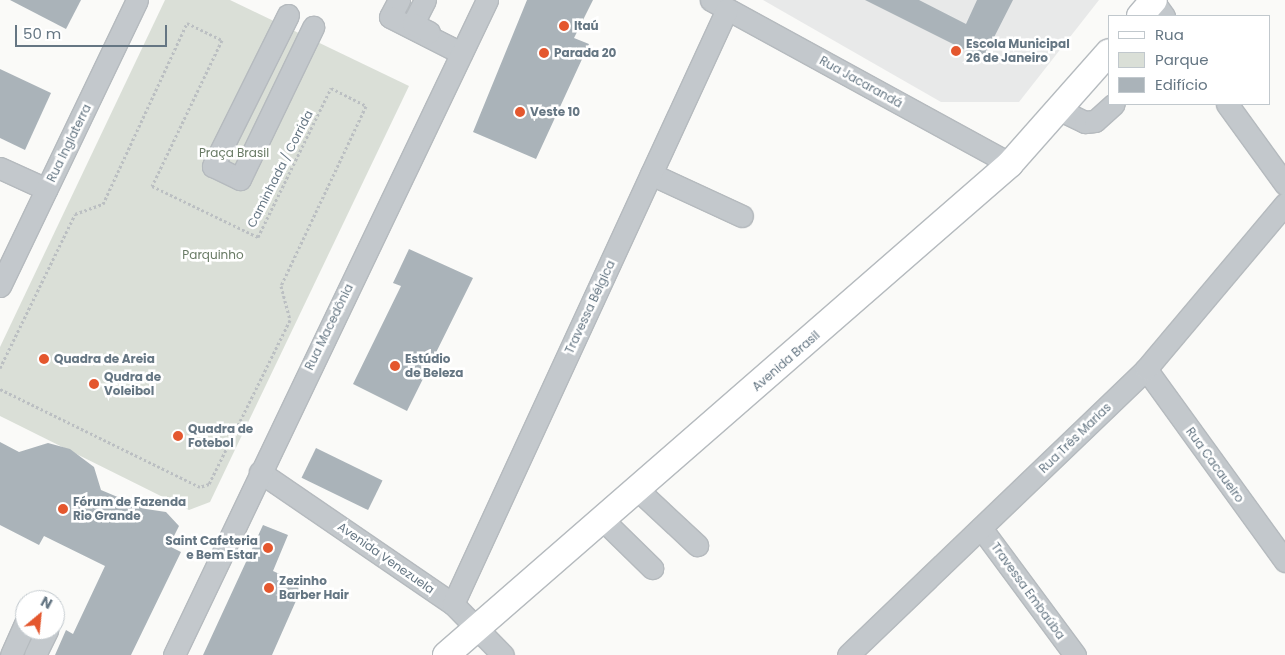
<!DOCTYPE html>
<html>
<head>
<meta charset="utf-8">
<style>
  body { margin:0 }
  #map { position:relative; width:1285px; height:655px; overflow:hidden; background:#fafaf8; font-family:Poppins,sans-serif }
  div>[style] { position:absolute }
  .built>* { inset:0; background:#e8e9e9 }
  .green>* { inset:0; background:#dadfd7 }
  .building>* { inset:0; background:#aab3b9; transform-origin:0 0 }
  .path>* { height:3px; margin-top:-1.5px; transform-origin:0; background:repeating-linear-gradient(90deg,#bbbfc2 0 2.5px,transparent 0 5px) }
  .roads { filter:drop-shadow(1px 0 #b5babe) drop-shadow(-1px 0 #b5babe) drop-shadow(0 1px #b5babe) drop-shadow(0 -1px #b5babe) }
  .minor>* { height:21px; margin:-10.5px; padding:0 10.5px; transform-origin:10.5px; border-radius:10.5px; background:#c3c8cc }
  .major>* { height:26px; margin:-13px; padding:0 13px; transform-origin:13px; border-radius:13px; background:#fff }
  .dots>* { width:14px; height:14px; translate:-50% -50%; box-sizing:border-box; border:2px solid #fff; border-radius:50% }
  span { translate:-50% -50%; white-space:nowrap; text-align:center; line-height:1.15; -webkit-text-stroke:5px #fff; paint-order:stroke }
  .poi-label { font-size:12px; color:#657683; font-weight:700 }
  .left { translate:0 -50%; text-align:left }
  .right { translate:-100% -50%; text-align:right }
  .street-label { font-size:12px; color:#657683 }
  .park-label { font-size:12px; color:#687a64 }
  .legend { position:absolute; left:1108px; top:15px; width:162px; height:90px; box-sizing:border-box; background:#fff; border:1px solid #c1c8cd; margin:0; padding:6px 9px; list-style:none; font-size:15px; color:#657683 }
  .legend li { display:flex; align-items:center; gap:10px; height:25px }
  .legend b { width:25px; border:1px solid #c1c8cd }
  .north { position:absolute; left:15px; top:590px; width:50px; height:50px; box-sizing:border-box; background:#fff; border:1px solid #c1c8cd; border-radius:50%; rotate:28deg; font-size:14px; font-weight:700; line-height:20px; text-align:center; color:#657683 }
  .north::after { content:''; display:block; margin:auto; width:18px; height:22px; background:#e4572e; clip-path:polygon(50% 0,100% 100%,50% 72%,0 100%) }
  .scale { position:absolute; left:15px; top:25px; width:152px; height:22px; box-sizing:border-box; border:2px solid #657683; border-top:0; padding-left:6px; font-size:15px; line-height:18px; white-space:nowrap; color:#657683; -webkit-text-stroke:4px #fff; paint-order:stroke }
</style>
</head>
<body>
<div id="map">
  <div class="built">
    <i style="clip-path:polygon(763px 0,1099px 0,1019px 102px,941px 102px)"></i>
  </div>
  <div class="green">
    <i style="clip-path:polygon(165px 0,230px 0,409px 86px,210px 502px,189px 510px,0 416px,0 347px)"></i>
  </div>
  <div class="building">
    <i style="clip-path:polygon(10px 0,81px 0,66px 29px)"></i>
    <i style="clip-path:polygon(527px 0,593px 0,574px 38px,589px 44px,536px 159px,473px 132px)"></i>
    <i style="clip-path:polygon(865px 0,919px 0,966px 24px,977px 0,1013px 0,983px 59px)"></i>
    <i style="clip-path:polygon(0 69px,51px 93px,25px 150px,0 138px)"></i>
    <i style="clip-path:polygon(409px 249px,473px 278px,407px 411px,353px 384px,401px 286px,393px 283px)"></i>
    <i style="clip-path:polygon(0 442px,19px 452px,48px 443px,70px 449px,94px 467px,101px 490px,146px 509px,166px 512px,179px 526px,169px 546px,181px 552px,131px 655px,55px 655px,66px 630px,73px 634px,105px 566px,44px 536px,39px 545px,0 525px)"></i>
    <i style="left:316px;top:448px;width:74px;height:33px;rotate:26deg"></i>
    <i style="clip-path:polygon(263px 525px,288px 535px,273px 571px,303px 585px,272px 655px,203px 655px)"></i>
  </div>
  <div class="path">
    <i style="left:0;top:368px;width:171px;rotate:-64deg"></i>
    <i style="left:75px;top:214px;width:30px;rotate:-20deg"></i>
    <i style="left:103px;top:204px;width:200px;rotate:-65.1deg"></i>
    <i style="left:187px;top:23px;width:39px;rotate:26deg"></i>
    <i style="left:222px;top:40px;width:162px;rotate:115.6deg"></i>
    <i style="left:152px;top:186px;width:118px;rotate:25.7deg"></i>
    <i style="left:258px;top:237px;width:166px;rotate:-63.9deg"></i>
    <i style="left:331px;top:88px;width:39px;rotate:27deg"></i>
    <i style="left:366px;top:106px;width:199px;rotate:115.3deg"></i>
    <i style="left:281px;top:286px;width:35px;rotate:75deg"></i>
    <i style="left:290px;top:320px;width:183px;rotate:116.3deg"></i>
    <i style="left:209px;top:484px;width:9px;rotate:162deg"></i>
    <i style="left:200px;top:487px;width:223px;rotate:-153.9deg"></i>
  </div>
  <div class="roads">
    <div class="minor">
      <i style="left:399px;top:0;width:19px;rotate:118deg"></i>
      <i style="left:390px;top:17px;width:80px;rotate:26.9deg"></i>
      <i style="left:425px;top:0;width:27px;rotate:117deg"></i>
      <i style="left:413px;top:24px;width:18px;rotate:27deg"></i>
      <i style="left:711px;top:0;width:341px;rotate:28.7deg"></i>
      <i style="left:1153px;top:1px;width:19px;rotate:54deg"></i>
      <i style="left:288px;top:15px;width:169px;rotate:116.4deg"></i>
      <i style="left:213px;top:166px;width:30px;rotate:26deg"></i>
      <i style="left:240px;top:179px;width:169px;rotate:-64.3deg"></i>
      <i style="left:1227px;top:104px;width:99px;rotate:54.1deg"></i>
      <i style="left:1058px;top:109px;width:30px;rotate:26deg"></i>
      <i style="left:1085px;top:122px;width:10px;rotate:-6deg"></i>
      <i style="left:1095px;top:121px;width:25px;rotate:-42deg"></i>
      <i style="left:0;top:168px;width:51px;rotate:24.5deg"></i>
      <i style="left:651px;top:174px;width:100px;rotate:24.8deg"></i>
      <i style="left:0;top:286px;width:317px;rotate:-64.4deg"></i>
      <i style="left:1146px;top:369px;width:237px;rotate:54.1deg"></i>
      <i style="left:260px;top:472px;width:234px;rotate:34.4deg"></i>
      <i style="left:453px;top:604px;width:71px;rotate:45.6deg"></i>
      <i style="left:638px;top:490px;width:81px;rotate:43deg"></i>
      <i style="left:603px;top:520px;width:69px;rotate:44.4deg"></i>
      <i style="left:981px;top:528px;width:158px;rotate:53.5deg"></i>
      <i style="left:453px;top:604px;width:655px;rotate:-65.27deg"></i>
      <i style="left:11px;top:655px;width:35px;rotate:-66deg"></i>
      <i style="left:35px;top:655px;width:28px;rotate:-64deg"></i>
      <i style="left:174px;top:655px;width:726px;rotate:-64.46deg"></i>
      <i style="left:848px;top:655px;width:413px;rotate:-43.8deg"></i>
      <i style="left:1146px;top:369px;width:216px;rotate:-49.9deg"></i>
    </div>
    <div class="major">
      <i style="left:1140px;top:16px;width:21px;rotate:-49deg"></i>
      <i style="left:446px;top:655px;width:748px;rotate:-41.04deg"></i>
      <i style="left:1010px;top:164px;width:149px;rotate:-48.5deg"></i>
    </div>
  </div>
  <div class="dots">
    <i style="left:564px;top:26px;background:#e4572e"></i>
    <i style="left:956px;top:51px;background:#e4572e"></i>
    <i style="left:544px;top:53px;background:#e4572e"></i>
    <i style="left:520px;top:112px;background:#e4572e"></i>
    <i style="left:44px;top:359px;background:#e4572e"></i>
    <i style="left:395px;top:366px;background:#e4572e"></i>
    <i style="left:94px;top:384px;background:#e4572e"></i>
    <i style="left:178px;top:436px;background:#e4572e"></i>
    <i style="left:63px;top:509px;background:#e4572e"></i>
    <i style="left:268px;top:548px;background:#e4572e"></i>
    <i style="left:269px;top:588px;background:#e4572e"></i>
  </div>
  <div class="poi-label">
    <span class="left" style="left:574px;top:26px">Itaú</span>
    <span class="left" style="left:966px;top:51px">Escola Municipal<br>26 de Janeiro</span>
    <span class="left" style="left:554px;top:53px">Parada 20</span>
    <span class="left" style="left:530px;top:112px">Veste 10</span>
    <span class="left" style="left:54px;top:359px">Quadra de Areia</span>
    <span class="left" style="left:405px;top:366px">Estúdio<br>de Beleza</span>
    <span class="left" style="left:104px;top:384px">Qudra de<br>Voleibol</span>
    <span class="left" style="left:188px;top:436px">Quadra de<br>Fotebol</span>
    <span class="left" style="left:73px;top:509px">Fórum de Fazenda<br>Rio Grande</span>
    <span class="right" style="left:258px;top:548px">Saint Cafeteria<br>e Bem Estar</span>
    <span class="left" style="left:279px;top:588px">Zezinho<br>Barber Hair</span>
  </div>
  <div class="street-label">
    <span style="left:861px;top:82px;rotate:29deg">Rua Jacarandá</span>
    <span style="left:69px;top:143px;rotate:-64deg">Rua Inglaterra</span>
    <span style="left:280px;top:169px;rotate:-63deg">Caminhada / Corrida</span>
    <span style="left:590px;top:307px;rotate:-65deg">Travessa Bélgica</span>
    <span style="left:329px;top:327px;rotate:-64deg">Rua Macedônia</span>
    <span style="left:786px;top:361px;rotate:-41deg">Avenida Brasil</span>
    <span style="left:1075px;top:438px;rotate:-44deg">Rua Três Marias</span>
    <span style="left:1215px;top:465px;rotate:54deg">Rua Cacaueiro</span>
    <span style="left:386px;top:558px;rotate:35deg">Avenida Venezuela</span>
    <span style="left:1028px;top:591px;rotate:54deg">Travessa Embaúba</span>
  </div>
  <div class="park-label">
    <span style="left:234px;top:153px">Praça Brasil</span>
    <span style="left:213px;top:255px">Parquinho</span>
  </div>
  <ul class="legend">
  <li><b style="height:6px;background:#fff"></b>Rua</li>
  <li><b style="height:14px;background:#dadfd7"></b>Parque</li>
  <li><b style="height:14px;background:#aab3b9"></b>Edifício</li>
  </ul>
  <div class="north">N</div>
  <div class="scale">50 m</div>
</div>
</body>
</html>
